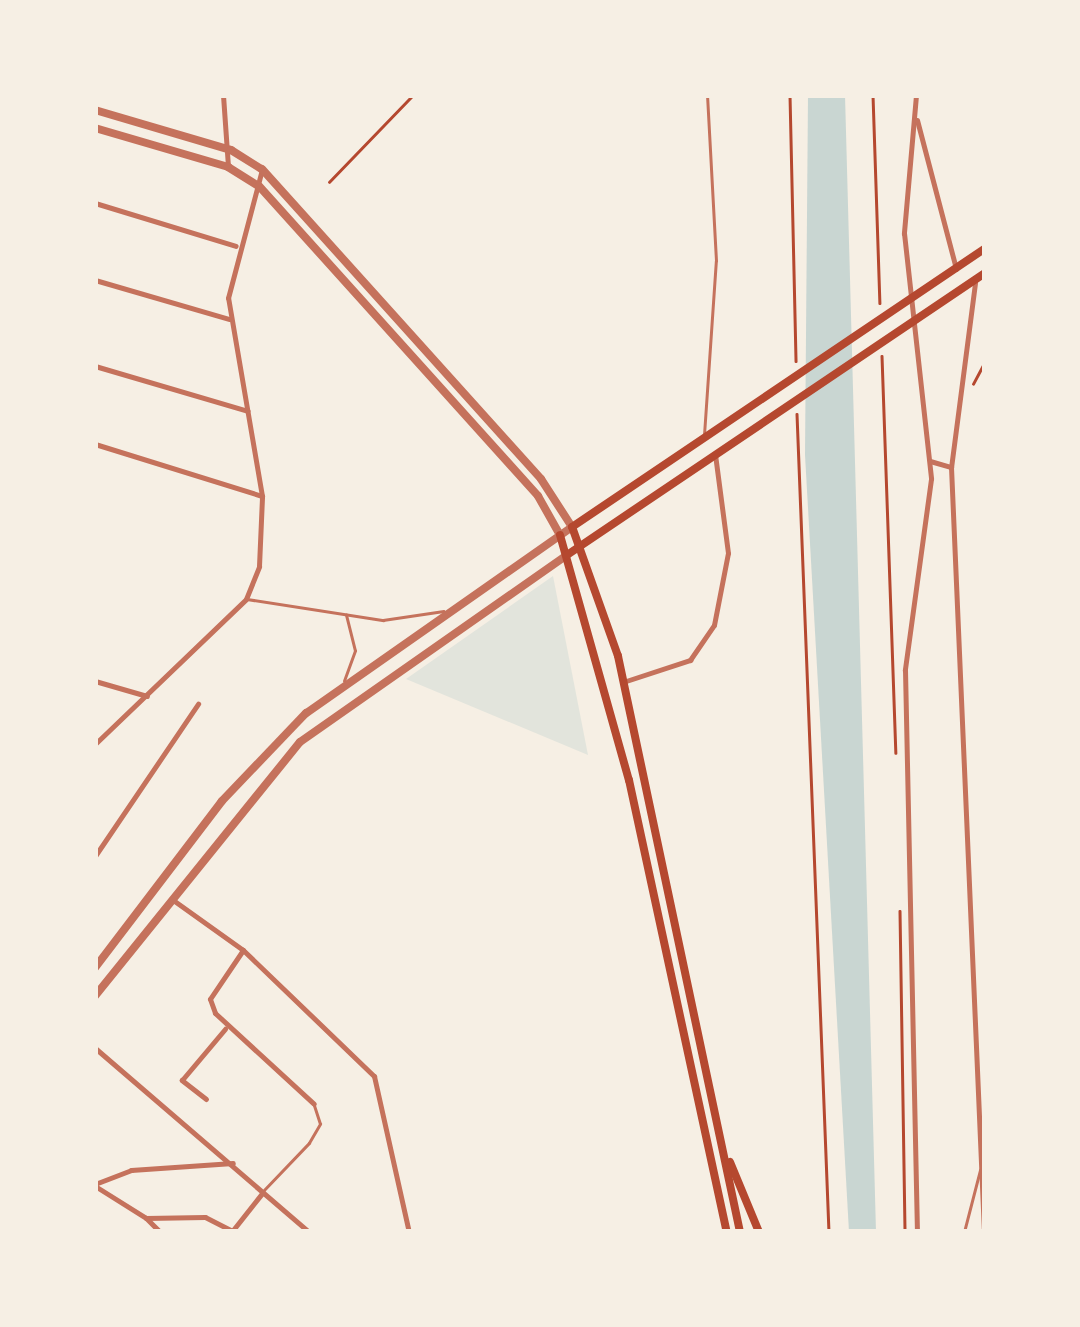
<!DOCTYPE html>
<html>
<head>
<meta charset="utf-8">
<style>
  body { margin:0 }
  #map { position:relative; width:1080px; height:1327px; overflow:hidden; background:#f6efe4; font-family:"Source Sans 3",sans-serif }
  div>[style] { position:absolute }
  .green>* { inset:0; background:#e2e4dc }
  .water>* { inset:0; background:#c9d6d2 }
  .path>* { height:2.5px; margin:-1.25px; padding:0 1.25px; transform-origin:1.25px; border-radius:1.25px; background:#b5482f }
  .service>* { height:2.5px; margin:-1.25px; padding:0 1.25px; transform-origin:1.25px; border-radius:1.25px; background:#c5725c }
  .minor>* { height:5px; margin:-2.5px; padding:0 2.5px; transform-origin:2.5px; border-radius:2.5px; background:#c5725c }
  .tertiary>* { height:8px; margin:-4px; padding:0 4px; transform-origin:4px; border-radius:4px; background:#c5725c }
  .secondary>* { height:8px; margin:-4px; padding:0 4px; transform-origin:4px; border-radius:4px; background:#b5482f }
  span { translate:-50% -50%; white-space:nowrap; text-align:center; line-height:1.15; -webkit-text-stroke:9px #f6efe4; paint-order:stroke }
  .frame { position:absolute; inset:0; border:98px solid #f6efe4; pointer-events:none }
</style>
</head>
<body>
<div id="map">
  <div class="green">
    <i style="clip-path:polygon(553px 576px,588px 755px,406px 679px)"></i>
  </div>
  <div class="water">
    <i style="clip-path:polygon(808px 95px,845px 95px,876px 1232px,849px 1232px,805px 455px)"></i>
  </div>
  <div class="path">
    <i style="left:790px;top:95px;width:266px;rotate:88.7deg"></i>
    <i style="left:873px;top:95px;width:208px;rotate:88.1deg"></i>
    <i style="left:329px;top:182px;width:121px;rotate:-46deg"></i>
    <i style="left:882px;top:356px;width:397px;rotate:88deg"></i>
    <i style="left:973px;top:384px;width:26px;rotate:-62deg"></i>
    <i style="left:797px;top:414px;width:819px;rotate:87.76deg"></i>
    <i style="left:900px;top:911px;width:321px;rotate:89.1deg"></i>
  </div>
  <div class="service">
    <i style="left:704px;top:435px;width:174px;rotate:-86.1deg"></i>
    <i style="left:716px;top:261px;width:166px;rotate:-93.1deg"></i>
    <i style="left:247px;top:599px;width:138px;rotate:8.8deg"></i>
    <i style="left:383px;top:620px;width:61px;rotate:-8.5deg"></i>
    <i style="left:344px;top:681px;width:32px;rotate:-70deg"></i>
    <i style="left:355px;top:651px;width:37px;rotate:-104deg"></i>
    <i style="left:264px;top:1190px;width:65px;rotate:-46.2deg"></i>
    <i style="left:309px;top:1143px;width:22px;rotate:-60deg"></i>
    <i style="left:320px;top:1124px;width:20px;rotate:-108deg"></i>
    <i style="left:964px;top:1232px;width:64px;rotate:-75.5deg"></i>
  </div>
  <div class="minor">
    <i style="left:223px;top:95px;width:71px;rotate:86deg"></i>
    <i style="left:916px;top:95px;width:139px;rotate:95deg"></i>
    <i style="left:904px;top:233px;width:247px;rotate:83.7deg"></i>
    <i style="left:931px;top:479px;width:193px;rotate:97.8deg"></i>
    <i style="left:905px;top:670px;width:562px;rotate:88.78deg"></i>
    <i style="left:917px;top:120px;width:154px;rotate:75.3deg"></i>
    <i style="left:95px;top:203px;width:147px;rotate:17deg"></i>
    <i style="left:95px;top:280px;width:140px;rotate:16.2deg"></i>
    <i style="left:975px;top:283px;width:186px;rotate:97.4deg"></i>
    <i style="left:951px;top:467px;width:766px;rotate:87.53deg"></i>
    <i style="left:95px;top:366px;width:159px;rotate:16.4deg"></i>
    <i style="left:95px;top:444px;width:175px;rotate:17.3deg"></i>
    <i style="left:930px;top:461px;width:22px;rotate:16deg"></i>
    <i style="left:95px;top:681px;width:54px;rotate:16.1deg"></i>
    <i style="left:623px;top:682px;width:71px;rotate:-18.2deg"></i>
    <i style="left:690px;top:660px;width:42px;rotate:-55.6deg"></i>
    <i style="left:714px;top:625px;width:73px;rotate:-79deg"></i>
    <i style="left:728px;top:553px;width:100px;rotate:-97.5deg"></i>
    <i style="left:95px;top:744px;width:209px;rotate:-43.8deg"></i>
    <i style="left:246px;top:599px;width:35px;rotate:-68deg"></i>
    <i style="left:259px;top:566px;width:70px;rotate:-87.5deg"></i>
    <i style="left:262px;top:496px;width:201px;rotate:-99.7deg"></i>
    <i style="left:228px;top:298px;width:133px;rotate:-75.2deg"></i>
    <i style="left:95px;top:856px;width:184px;rotate:-55.9deg"></i>
    <i style="left:173px;top:900px;width:86px;rotate:35.5deg"></i>
    <i style="left:243px;top:950px;width:182px;rotate:43.9deg"></i>
    <i style="left:374px;top:1076px;width:160px;rotate:77.4deg"></i>
    <i style="left:243px;top:950px;width:59px;rotate:124deg"></i>
    <i style="left:210px;top:999px;width:15px;rotate:70deg"></i>
    <i style="left:215px;top:1013px;width:134px;rotate:42.6deg"></i>
    <i style="left:95px;top:1048px;width:282px;rotate:40.7deg"></i>
    <i style="left:206px;top:1099px;width:31px;rotate:-142deg"></i>
    <i style="left:182px;top:1080px;width:67px;rotate:-49.9deg"></i>
    <i style="left:95px;top:1184px;width:39px;rotate:-21deg"></i>
    <i style="left:131px;top:1170px;width:102px;rotate:-3.9deg"></i>
    <i style="left:95px;top:1186px;width:60px;rotate:32.1deg"></i>
    <i style="left:146px;top:1218px;width:59px;rotate:-1deg"></i>
    <i style="left:205px;top:1217px;width:33px;rotate:27deg"></i>
    <i style="left:146px;top:1218px;width:20px;rotate:45deg"></i>
    <i style="left:233px;top:1230px;width:48px;rotate:-51.7deg"></i>
  </div>
  <div class="tertiary">
    <i style="left:95px;top:110px;width:142px;rotate:16.4deg"></i>
    <i style="left:231px;top:150px;width:36px;rotate:32deg"></i>
    <i style="left:262px;top:169px;width:417px;rotate:48deg"></i>
    <i style="left:541px;top:479px;width:57px;rotate:57.1deg"></i>
    <i style="left:572px;top:527px;width:325px;rotate:145deg"></i>
    <i style="left:306px;top:713px;width:122px;rotate:133.7deg"></i>
    <i style="left:222px;top:801px;width:210px;rotate:127.3deg"></i>
    <i style="left:95px;top:128px;width:139px;rotate:16.3deg"></i>
    <i style="left:228px;top:167px;width:36px;rotate:32deg"></i>
    <i style="left:259px;top:186px;width:417px;rotate:48deg"></i>
    <i style="left:538px;top:496px;width:45px;rotate:60.6deg"></i>
    <i style="left:95px;top:996px;width:326px;rotate:-51.1deg"></i>
    <i style="left:300px;top:742px;width:326px;rotate:-35deg"></i>
  </div>
  <div class="secondary">
    <i style="left:560px;top:535px;width:255px;rotate:74.3deg"></i>
    <i style="left:629px;top:780px;width:463px;rotate:77.8deg"></i>
    <i style="left:567px;top:555px;width:504px;rotate:-34.01deg"></i>
    <i style="left:730px;top:1162px;width:76px;rotate:67.5deg"></i>
    <i style="left:740px;top:1232px;width:589px;rotate:-101.96deg"></i>
    <i style="left:618px;top:656px;width:137px;rotate:-109.6deg"></i>
    <i style="left:572px;top:527px;width:498px;rotate:-34deg"></i>
  </div>
  <div class="frame"></div>
</div>
</body>
</html>
